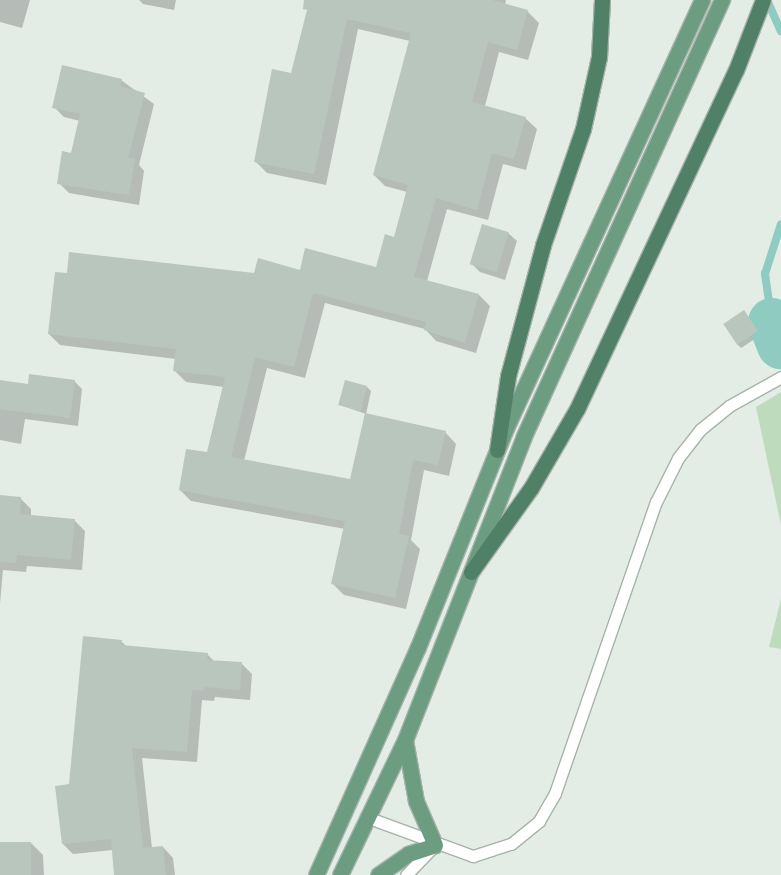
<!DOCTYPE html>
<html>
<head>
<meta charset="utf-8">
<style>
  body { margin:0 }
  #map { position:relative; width:781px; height:875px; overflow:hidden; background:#e3ece5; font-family:"PT Sans",sans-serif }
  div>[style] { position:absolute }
  .green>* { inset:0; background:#bfdbbe }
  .shadow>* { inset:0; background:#0003 }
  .stream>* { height:8px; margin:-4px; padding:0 4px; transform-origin:4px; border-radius:4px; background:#90cbc2 }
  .river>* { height:48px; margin:-24px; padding:0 24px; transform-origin:24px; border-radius:24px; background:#90cbc2 }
  .building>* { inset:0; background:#b9c6bd; transform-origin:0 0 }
  .roads { filter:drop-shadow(1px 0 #a6b3aa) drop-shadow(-1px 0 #a6b3aa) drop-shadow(0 1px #a6b3aa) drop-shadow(0 -1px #a6b3aa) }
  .service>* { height:11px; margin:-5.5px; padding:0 5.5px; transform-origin:5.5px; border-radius:5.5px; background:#fff }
  .primary>* { height:15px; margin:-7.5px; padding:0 7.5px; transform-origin:7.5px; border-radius:7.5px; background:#6c9d81 }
  .trunk>* { height:15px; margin:-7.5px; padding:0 7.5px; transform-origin:7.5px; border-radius:7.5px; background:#508166 }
  span { translate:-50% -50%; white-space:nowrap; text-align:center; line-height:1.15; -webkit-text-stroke:4.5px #f3f8f4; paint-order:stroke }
</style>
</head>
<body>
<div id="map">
  <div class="green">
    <i style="clip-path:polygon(781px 392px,781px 525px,756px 407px)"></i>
    <i style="clip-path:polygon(781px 599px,781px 649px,769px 647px)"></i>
  </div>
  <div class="shadow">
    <i style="clip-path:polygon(0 0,30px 0,22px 28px,0 22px)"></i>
    <i style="clip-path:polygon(139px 0,176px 0,174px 10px,143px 4px)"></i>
    <i style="clip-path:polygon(310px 0,506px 0,505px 5px,527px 11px,539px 23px,528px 60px,499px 52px,485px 106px,525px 118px,537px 129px,526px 170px,503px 164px,488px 220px,447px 209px,427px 281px,479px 295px,490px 306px,476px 353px,436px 341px,425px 329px,325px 303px,305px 378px,267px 368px,244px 461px,351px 480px,445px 432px,456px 444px,449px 476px,424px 470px,411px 540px,420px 549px,406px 609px,344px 595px,333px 584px,345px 529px,191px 501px,180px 490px,208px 454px,224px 387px,186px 382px,175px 371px,176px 359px,60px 345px,49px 334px,255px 274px,377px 268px,395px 238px,407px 192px,385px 186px,374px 175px,410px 41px,358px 29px,326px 185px,267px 173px,255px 161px,292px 74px)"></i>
    <i style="clip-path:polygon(121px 80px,154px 104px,139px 165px,144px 171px,139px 205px,69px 193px,59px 183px,72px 154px,80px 121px,64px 117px,54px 107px)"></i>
    <i style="clip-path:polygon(508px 233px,517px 241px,505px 280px,480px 272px,472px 264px)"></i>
    <i style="clip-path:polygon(744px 312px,761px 335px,741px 348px,737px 344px)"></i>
    <i style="clip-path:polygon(0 381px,29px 386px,74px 381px,82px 389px,78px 426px,25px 419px,21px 444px,0 440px)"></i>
    <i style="clip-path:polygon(367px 387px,371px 391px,366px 414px,340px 405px)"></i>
    <i style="clip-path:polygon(0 496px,20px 498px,31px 509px,31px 516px,74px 520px,85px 531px,82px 570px,27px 566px,26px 572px,3px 570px,0 604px)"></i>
    <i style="clip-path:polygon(121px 641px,127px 647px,207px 654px,214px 661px,242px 664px,252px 674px,250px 700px,215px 697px,214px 701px,202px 700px,197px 762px,142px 758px,152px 848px,163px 847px,173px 858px,175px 875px,116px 875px,113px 850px,73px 854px,63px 844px,70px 785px)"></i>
    <i style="clip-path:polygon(31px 843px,43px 855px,44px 875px,0 875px,0 844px)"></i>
  </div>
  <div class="stream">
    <i style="left:767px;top:0;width:34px;rotate:66deg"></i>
    <i style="left:772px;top:322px;width:49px;rotate:-98.3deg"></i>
    <i style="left:765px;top:274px;width:52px;rotate:-72.3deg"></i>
  </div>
  <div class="river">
    <i style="left:772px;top:322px;width:25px;rotate:69deg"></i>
  </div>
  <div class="building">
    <i style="clip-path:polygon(304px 0,492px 0,528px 10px,517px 50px,488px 42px,472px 102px,526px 117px,514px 159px,492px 153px,477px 210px,436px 198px,414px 277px,479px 294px,465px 343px,424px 330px,426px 322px,313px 293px,294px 367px,255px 357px,231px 457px,350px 479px,365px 413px,446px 431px,438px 465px,413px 460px,399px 534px,409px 536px,395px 598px,331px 584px,345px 521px,179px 490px,186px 449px,207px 452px,225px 377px,173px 371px,176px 349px,48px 334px,55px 272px,67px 273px,69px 252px,254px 273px,258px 258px,300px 270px,305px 248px,376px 267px,385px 234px,394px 237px,408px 185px,373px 175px,411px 33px,347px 19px,314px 174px,254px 162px,272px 69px,291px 73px,307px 10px,303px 9px)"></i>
    <i style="clip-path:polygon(62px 65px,122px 79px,120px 86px,145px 93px,128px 158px,135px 159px,129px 195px,57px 184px,62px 151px,71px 153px,80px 114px,52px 108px)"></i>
    <i style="left:482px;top:224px;width:28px;height:42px;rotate:17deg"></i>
    <i style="left:744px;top:310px;width:25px;height:25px;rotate:56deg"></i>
    <i style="clip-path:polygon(29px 374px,75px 380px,70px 418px,0 409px,0 380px,28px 384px)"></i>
    <i style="left:345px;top:380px;width:23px;height:26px;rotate:15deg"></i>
    <i style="clip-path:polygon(0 495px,21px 497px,20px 514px,75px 519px,71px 560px,17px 555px,16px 563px,0 562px)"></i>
    <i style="clip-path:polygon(83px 636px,122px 640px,121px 645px,208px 653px,207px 660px,242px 662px,240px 690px,205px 687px,204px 691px,192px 690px,187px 752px,132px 748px,143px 848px,163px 846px,166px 875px,114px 875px,111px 839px,62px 844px,55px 786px,69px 784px)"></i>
    <i style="left:0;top:842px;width:31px;height:33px"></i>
  </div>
  <div class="roads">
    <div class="service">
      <i style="left:369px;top:818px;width:111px;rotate:20.1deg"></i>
      <i style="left:473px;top:856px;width:40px;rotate:-18deg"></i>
      <i style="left:511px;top:844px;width:36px;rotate:-39deg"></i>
      <i style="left:539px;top:821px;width:32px;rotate:-60deg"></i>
      <i style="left:555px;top:793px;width:308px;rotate:-70.9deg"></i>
      <i style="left:656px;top:502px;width:49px;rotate:-63.4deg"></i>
      <i style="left:678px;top:458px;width:37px;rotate:-52deg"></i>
      <i style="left:701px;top:429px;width:36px;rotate:-39deg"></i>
      <i style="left:729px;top:406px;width:60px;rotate:-29.1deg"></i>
      <i style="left:406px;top:875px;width:40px;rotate:-46deg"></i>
    </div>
    <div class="primary">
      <i style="left:316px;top:875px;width:250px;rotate:-65.9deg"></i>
      <i style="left:418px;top:647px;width:236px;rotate:-68.1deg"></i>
      <i style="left:506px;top:428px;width:471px;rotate:-65.4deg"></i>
      <i style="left:340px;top:875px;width:150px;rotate:-64.3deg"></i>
      <i style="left:405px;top:740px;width:326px;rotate:-68.6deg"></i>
      <i style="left:524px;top:436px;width:479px;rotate:-65.6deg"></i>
      <i style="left:378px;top:875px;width:37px;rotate:-35deg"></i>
      <i style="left:408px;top:854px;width:28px;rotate:-18deg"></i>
      <i style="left:435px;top:845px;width:48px;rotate:-113.4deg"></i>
      <i style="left:416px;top:801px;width:62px;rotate:-100.2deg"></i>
    </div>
    <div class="trunk">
      <i style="left:497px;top:450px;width:75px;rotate:-81.5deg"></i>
      <i style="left:508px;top:376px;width:136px;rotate:-75deg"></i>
      <i style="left:543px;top:245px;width:123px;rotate:-71deg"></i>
      <i style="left:583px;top:129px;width:74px;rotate:-77.5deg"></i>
      <i style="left:599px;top:57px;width:57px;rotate:-87deg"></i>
      <i style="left:471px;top:572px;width:103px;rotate:-54.5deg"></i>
      <i style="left:531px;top:488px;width:91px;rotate:-59.8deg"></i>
      <i style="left:577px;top:409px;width:374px;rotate:-64.9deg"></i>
      <i style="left:736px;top:70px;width:75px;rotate:-68.9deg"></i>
    </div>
  </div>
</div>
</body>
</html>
